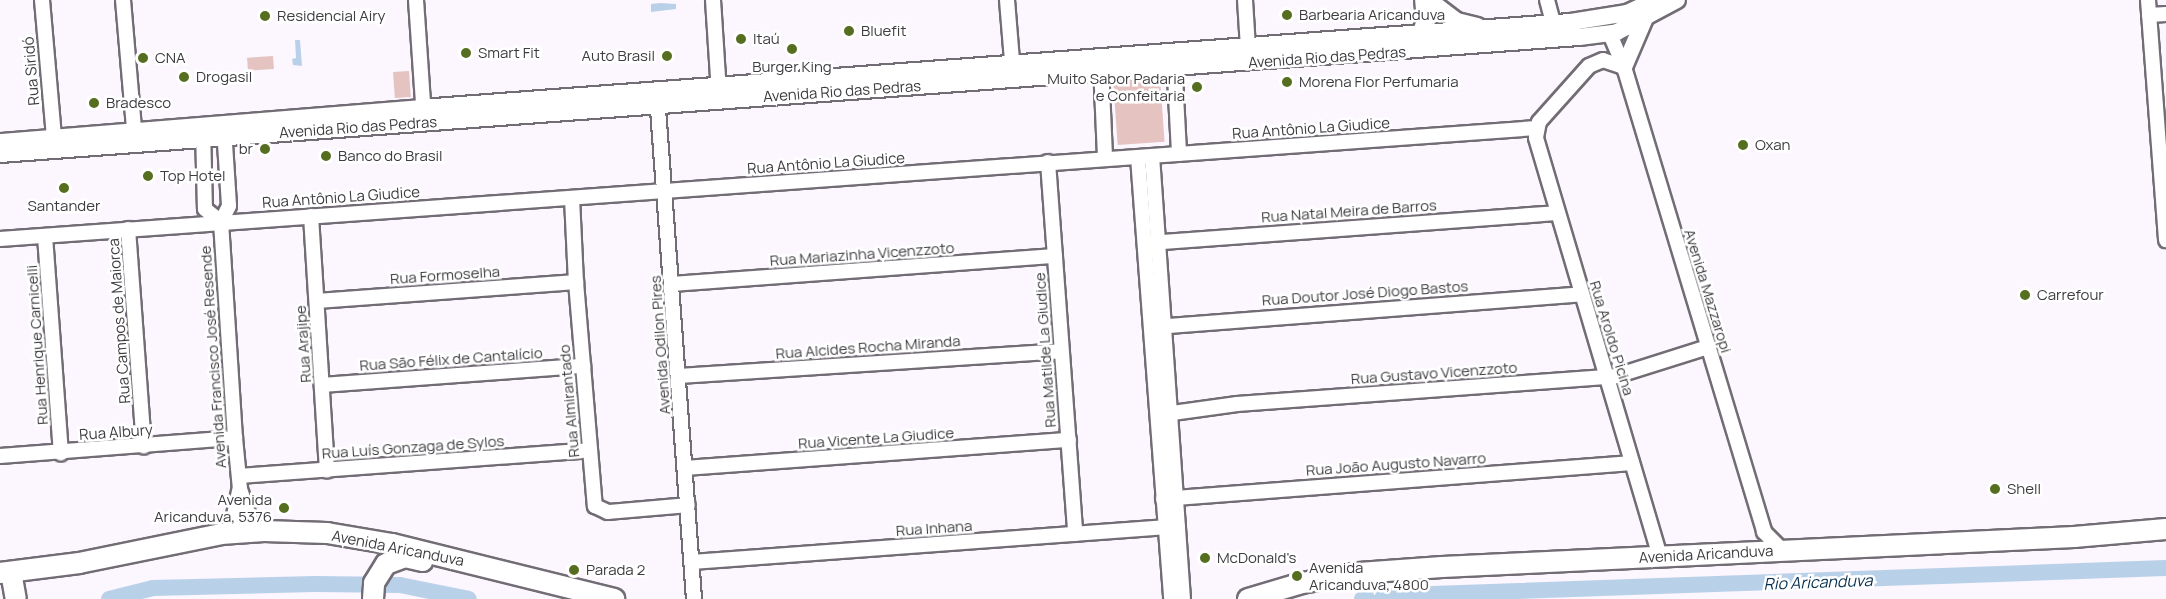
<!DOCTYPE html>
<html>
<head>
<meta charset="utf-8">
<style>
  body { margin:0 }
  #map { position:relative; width:2166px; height:599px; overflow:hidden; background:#fcf6ff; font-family:Manrope,sans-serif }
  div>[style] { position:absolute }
  .green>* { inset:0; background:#e4c3c1; transform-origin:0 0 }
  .water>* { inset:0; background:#b9d1e8 }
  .river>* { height:16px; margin:-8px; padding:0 8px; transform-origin:8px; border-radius:8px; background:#b9d1e8 }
  .roads { filter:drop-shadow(2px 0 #726c75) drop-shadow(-2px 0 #726c75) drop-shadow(0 2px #726c75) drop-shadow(0 -2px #726c75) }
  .minor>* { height:14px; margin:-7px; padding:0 7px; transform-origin:7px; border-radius:7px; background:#fff }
  .major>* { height:16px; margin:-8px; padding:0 8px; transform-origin:8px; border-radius:8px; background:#fff }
  .highway>* { height:20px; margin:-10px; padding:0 10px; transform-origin:10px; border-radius:10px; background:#fff }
  .dots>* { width:16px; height:16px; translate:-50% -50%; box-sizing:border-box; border:3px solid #fff; border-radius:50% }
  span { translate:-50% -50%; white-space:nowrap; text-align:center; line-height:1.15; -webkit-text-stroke:5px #fff; paint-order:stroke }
  .poi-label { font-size:15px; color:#3e3c40 }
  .left { translate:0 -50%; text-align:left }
  .right { translate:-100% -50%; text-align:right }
  .street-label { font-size:15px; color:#3e3c40 }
  .water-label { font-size:16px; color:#052e4d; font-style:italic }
</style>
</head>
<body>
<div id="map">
  <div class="green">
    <i style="left:273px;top:56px;width:13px;height:26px;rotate:86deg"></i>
    <i style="left:409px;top:71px;width:26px;height:16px;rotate:86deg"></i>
    <i style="left:1160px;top:77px;width:65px;height:47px;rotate:86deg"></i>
  </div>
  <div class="water">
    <i style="clip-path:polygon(660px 3px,676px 4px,676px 9px,651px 12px,651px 4px)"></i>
    <i style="clip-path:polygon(295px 40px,300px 40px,302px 66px,293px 65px,292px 59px,296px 58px)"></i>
  </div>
  <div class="river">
    <i style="left:109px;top:599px;width:45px;rotate:-14deg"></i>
    <i style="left:153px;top:588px;width:162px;rotate:-1.4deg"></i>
    <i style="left:315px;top:584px;width:85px;rotate:0.7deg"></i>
    <i style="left:400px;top:585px;width:70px;rotate:11.5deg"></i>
    <i style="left:1362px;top:599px;width:13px;rotate:-13deg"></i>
    <i style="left:1375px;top:596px;width:791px;rotate:-2.03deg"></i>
  </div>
  <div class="roads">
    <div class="minor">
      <i style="left:42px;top:0;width:139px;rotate:85deg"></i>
      <i style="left:123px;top:0;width:142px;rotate:85.1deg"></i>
      <i style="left:416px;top:0;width:117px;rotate:86.1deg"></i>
      <i style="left:713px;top:0;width:94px;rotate:86.3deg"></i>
      <i style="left:1007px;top:0;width:73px;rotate:85.3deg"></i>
      <i style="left:1245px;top:0;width:48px;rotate:86.4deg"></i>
      <i style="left:1547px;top:0;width:24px;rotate:75deg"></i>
      <i style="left:2148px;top:0;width:241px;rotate:85.7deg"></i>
      <i style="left:2149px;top:15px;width:17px;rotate:-3deg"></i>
      <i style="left:1610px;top:34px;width:36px;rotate:67deg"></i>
      <i style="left:1624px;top:67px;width:486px;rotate:73.2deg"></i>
      <i style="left:1764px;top:532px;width:27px;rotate:45deg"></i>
      <i style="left:1174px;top:57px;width:97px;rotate:87deg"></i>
      <i style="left:1101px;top:65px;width:93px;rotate:87.5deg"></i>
      <i style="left:1624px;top:67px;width:22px;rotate:-162deg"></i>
      <i style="left:1603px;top:60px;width:15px;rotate:157deg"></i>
      <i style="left:1589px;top:66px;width:75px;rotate:131.8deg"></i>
      <i style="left:1539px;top:122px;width:16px;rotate:101deg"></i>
      <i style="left:1536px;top:138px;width:437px;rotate:73.5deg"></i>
      <i style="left:657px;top:95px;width:505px;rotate:85.8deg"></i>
      <i style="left:224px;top:128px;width:78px;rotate:86.3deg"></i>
      <i style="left:229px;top:206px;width:18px;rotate:117deg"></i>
      <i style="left:221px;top:222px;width:216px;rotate:86.3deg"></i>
      <i style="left:235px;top:438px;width:51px;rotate:84.4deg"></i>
      <i style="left:240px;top:489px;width:44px;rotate:71.6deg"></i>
      <i style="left:203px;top:129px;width:80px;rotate:88.6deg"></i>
      <i style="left:205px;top:209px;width:21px;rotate:39deg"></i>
      <i style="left:1152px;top:156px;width:444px;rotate:86deg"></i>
      <i style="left:1138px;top:157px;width:443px;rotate:85.7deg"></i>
      <i style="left:1048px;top:162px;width:373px;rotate:85.8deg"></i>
      <i style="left:572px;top:198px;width:84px;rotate:87.3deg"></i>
      <i style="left:576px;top:282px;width:225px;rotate:85.2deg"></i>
      <i style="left:595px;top:506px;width:14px;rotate:25deg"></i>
      <i style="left:608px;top:512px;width:80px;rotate:-5deg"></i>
      <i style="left:311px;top:216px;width:255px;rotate:86.4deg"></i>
      <i style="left:128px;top:229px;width:218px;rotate:85.8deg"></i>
      <i style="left:45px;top:236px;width:218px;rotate:85.8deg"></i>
      <i style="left:0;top:239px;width:1540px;rotate:-4.13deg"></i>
      <i style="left:1149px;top:243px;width:408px;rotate:-4.2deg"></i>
      <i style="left:672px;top:284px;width:384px;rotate:-4.2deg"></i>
      <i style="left:317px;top:301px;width:260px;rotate:-4.2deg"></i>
      <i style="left:1156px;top:327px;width:427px;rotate:-4.4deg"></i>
      <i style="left:678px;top:376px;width:384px;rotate:-3.7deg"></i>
      <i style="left:322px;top:385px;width:262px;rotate:-4.2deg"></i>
      <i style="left:1158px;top:415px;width:80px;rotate:-7.9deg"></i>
      <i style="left:1237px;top:404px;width:380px;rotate:-4.2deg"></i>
      <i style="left:1616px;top:376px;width:96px;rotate:-17.5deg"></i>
      <i style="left:0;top:456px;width:236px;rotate:-4.4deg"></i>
      <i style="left:685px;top:468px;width:385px;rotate:-4.2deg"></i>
      <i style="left:239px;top:476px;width:352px;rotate:-4.2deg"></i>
      <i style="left:1163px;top:499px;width:470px;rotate:-4.4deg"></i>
      <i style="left:230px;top:534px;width:44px;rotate:-78.2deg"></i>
      <i style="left:692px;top:562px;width:487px;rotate:-4.2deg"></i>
    </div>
    <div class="major">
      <i style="left:1429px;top:0;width:35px;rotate:37deg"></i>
      <i style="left:1457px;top:21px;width:21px;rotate:14deg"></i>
      <i style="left:1417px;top:42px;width:22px;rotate:-69deg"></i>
      <i style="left:1425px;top:21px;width:21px;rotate:-95deg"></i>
      <i style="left:1624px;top:67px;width:53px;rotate:-66.8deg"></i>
      <i style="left:0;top:142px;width:422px;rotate:-4.6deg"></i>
      <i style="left:421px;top:108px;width:1153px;rotate:-4.28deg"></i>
      <i style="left:1571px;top:22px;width:57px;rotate:-9.1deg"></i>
      <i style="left:1627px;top:13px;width:31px;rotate:-25deg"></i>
      <i style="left:0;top:154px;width:1583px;rotate:-4.24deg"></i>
      <i style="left:1579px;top:37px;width:38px;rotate:-7deg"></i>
      <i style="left:1617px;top:32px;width:68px;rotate:-28.1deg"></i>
    </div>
    <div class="highway">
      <i style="left:11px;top:572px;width:27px;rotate:80deg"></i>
      <i style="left:0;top:573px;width:80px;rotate:-7.2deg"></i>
      <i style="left:79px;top:563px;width:145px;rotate:-11.5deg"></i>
      <i style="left:221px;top:534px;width:43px;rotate:-4deg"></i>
      <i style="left:264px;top:531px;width:63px;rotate:1.8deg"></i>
      <i style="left:327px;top:533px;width:66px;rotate:9.6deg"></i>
      <i style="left:392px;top:544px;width:229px;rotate:13.9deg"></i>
      <i style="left:373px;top:599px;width:16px;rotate:-86deg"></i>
      <i style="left:374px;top:583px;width:22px;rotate:-58deg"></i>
      <i style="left:386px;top:564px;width:20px;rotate:-20deg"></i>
      <i style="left:405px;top:557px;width:18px;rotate:13deg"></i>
      <i style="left:1248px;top:599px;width:56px;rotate:-16.5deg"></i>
      <i style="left:1302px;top:583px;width:58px;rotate:-10deg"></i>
      <i style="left:1359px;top:573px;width:83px;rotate:-4.1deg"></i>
      <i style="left:1442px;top:567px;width:633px;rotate:-2.72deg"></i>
      <i style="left:2074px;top:537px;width:92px;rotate:-5deg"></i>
    </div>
  </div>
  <div class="dots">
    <i style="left:1287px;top:15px;background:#556e1f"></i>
    <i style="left:265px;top:16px;background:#556e1f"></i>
    <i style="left:849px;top:31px;background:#556e1f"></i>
    <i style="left:741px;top:39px;background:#556e1f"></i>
    <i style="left:792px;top:49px;background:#556e1f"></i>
    <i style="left:466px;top:53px;background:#556e1f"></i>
    <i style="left:667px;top:56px;background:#556e1f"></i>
    <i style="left:143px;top:58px;background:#556e1f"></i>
    <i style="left:184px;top:77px;background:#556e1f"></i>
    <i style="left:1287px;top:82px;background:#556e1f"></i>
    <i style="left:1197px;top:87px;background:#556e1f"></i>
    <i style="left:94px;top:103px;background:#556e1f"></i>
    <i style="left:1743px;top:145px;background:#556e1f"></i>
    <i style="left:265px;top:149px;background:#556e1f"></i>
    <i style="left:326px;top:156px;background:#556e1f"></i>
    <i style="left:148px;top:176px;background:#556e1f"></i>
    <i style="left:64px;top:188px;background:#556e1f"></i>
    <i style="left:2025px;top:295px;background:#556e1f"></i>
    <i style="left:1995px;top:489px;background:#556e1f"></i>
    <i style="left:284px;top:508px;background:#556e1f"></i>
    <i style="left:1205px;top:558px;background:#556e1f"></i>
    <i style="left:574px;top:570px;background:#556e1f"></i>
    <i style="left:1297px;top:576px;background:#556e1f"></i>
  </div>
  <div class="poi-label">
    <span class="left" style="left:1299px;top:15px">Barbearia Aricanduva</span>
    <span class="left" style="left:277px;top:16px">Residencial Airy</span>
    <span class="left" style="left:861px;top:31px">Bluefit</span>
    <span class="left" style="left:753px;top:39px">Itaú</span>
    <span class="left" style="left:478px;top:53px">Smart Fit</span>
    <span class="right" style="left:655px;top:56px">Auto Brasil</span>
    <span class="left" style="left:155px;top:58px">CNA</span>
    <span style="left:792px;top:67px">Burger King</span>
    <span class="left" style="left:196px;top:77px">Drogasil</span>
    <span class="right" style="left:1185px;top:87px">Muito Sabor Padaria<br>e Confeitaria</span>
    <span class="left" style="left:1299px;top:82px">Morena Flor Perfumaria</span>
    <span class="left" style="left:106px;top:103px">Bradesco</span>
    <span class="left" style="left:1755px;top:145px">Oxan</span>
    <span class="right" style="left:253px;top:149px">br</span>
    <span class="left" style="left:338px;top:156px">Banco do Brasil</span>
    <span class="left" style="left:160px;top:176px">Top Hotel</span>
    <span style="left:64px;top:206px">Santander</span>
    <span class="left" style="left:2037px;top:295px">Carrefour</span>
    <span class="left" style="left:2007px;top:489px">Shell</span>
    <span class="right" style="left:272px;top:508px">Avenida<br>Aricanduva, 5376</span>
    <span class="left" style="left:1217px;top:558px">McDonald's</span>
    <span class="left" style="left:1309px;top:576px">Avenida<br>Aricanduva, 4800</span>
    <span class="left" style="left:586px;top:570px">Parada 2</span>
  </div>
  <div class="street-label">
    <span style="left:1327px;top:57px;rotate:-4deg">Avenida Rio das Pedras</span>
    <span style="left:31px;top:71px;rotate:-95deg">Rua Siridó</span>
    <span style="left:842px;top:91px;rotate:-4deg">Avenida Rio das Pedras</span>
    <span style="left:358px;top:127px;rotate:-4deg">Avenida Rio das Pedras</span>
    <span style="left:1311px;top:128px;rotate:-4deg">Rua Antônio La Giudice</span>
    <span style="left:826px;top:163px;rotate:-4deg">Rua Antônio La Giudice</span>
    <span style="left:341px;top:197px;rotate:-4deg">Rua Antônio La Giudice</span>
    <span style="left:1349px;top:211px;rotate:-4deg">Rua Natal Meira de Barros</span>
    <span style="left:862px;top:254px;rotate:-4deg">Rua Mariazinha Vicenzzoto</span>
    <span style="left:445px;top:275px;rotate:-4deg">Rua Formoselha</span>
    <span style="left:1708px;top:291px;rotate:73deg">Avenida Mazzaropi</span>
    <span style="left:1365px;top:293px;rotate:-4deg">Rua Doutor José Diogo Bastos</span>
    <span style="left:119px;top:321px;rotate:-94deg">Rua Campos de Maiorca</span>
    <span style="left:1612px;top:338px;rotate:73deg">Rua Aroldo Picina</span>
    <span style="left:303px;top:344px;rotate:-94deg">Rua Arajipe</span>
    <span style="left:37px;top:345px;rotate:-94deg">Rua Henrique Carnicelli</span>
    <span style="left:660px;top:345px;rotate:-94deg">Avenida Odilon Pires</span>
    <span style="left:868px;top:347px;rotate:-4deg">Rua Alcides Rocha Miranda</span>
    <span style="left:1045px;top:350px;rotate:-94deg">Rua Matilde La Giudice</span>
    <span style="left:213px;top:357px;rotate:-94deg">Avenida Francisco José Resende</span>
    <span style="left:451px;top:359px;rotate:-4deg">Rua São Félix de Cantalício</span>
    <span style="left:1434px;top:373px;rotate:-4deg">Rua Gustavo Vicenzzoto</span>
    <span style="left:569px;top:401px;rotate:-95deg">Rua Almirantado</span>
    <span style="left:116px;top:432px;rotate:-4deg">Rua Albury</span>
    <span style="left:876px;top:438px;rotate:-4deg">Rua Vicente La Giudice</span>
    <span style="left:413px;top:447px;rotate:-4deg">Rua Luís Gonzaga de Sylos</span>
    <span style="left:1396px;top:464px;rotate:-4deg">Rua João Augusto Navarro</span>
    <span style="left:934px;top:528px;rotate:-4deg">Rua Inhana</span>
    <span style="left:398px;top:548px;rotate:11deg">Avenida Aricanduva</span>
    <span style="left:1706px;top:554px;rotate:-3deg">Avenida Aricanduva</span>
  </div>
  <div class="water-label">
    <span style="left:1818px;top:582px;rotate:-2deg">Rio Aricanduva</span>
  </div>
</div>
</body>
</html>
